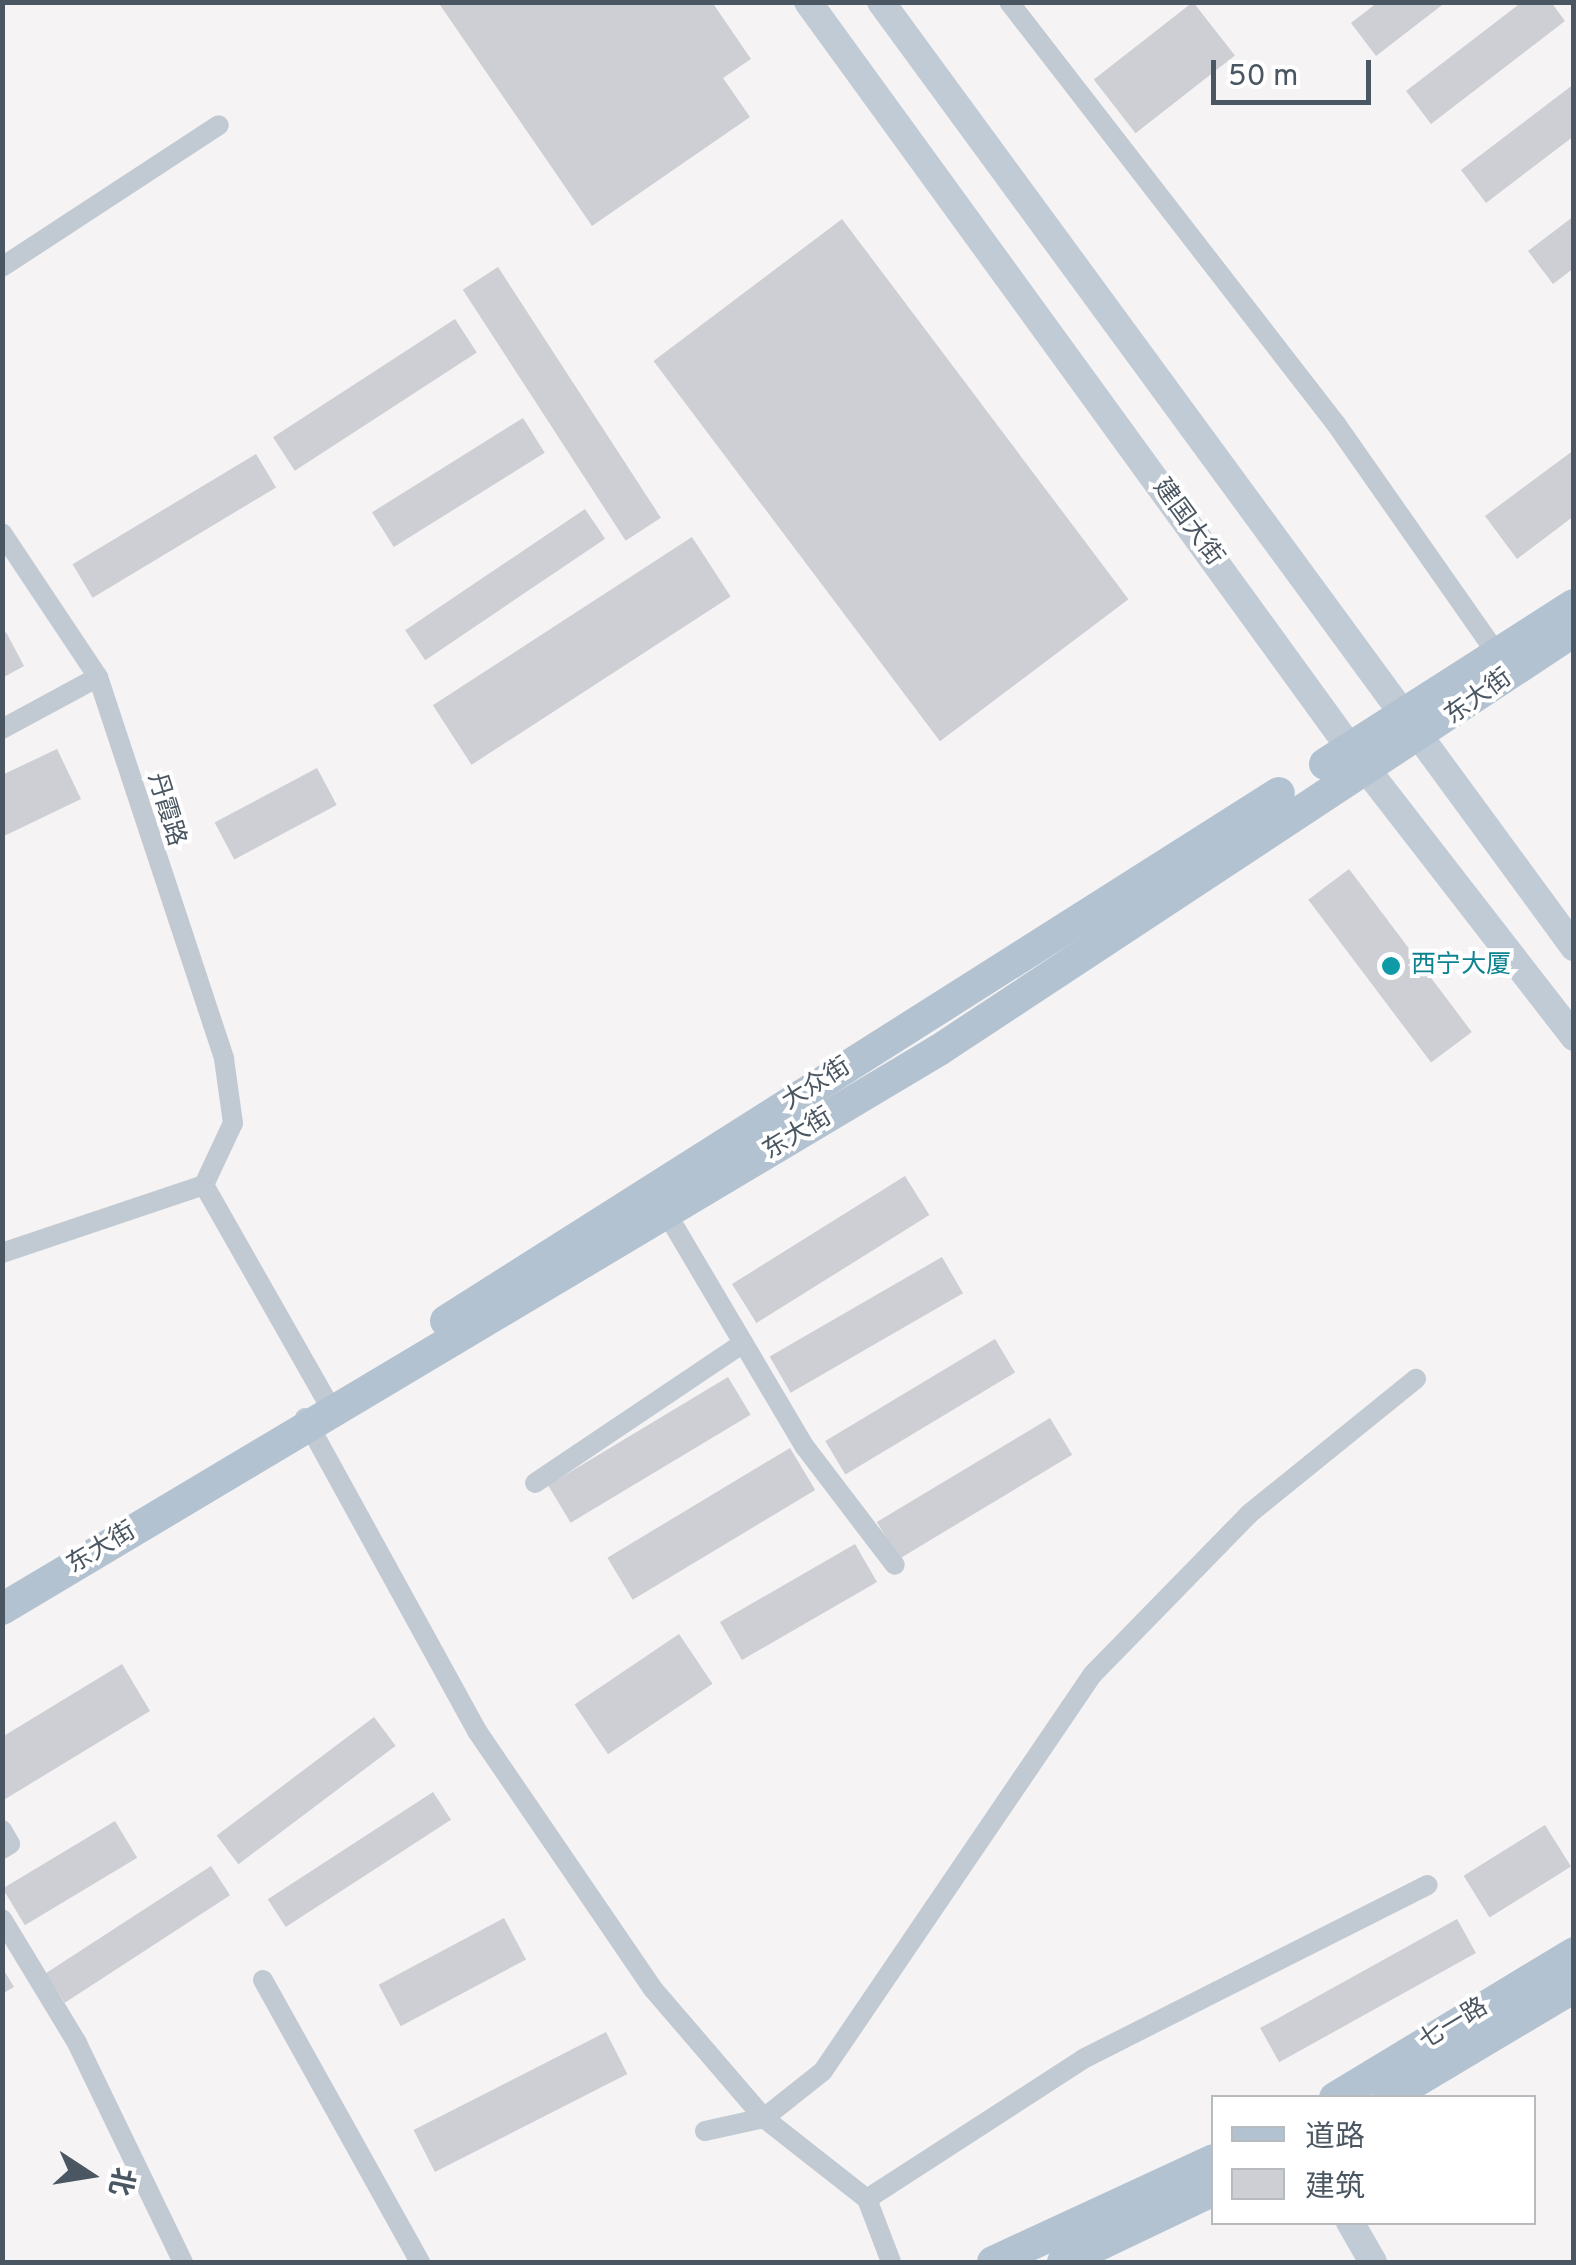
<!DOCTYPE html>
<html>
<head>
<meta charset="utf-8">
<style>
  body { margin:0 }
  #map { position:relative; width:1576px; height:2265px; overflow:hidden; background:#f5f3f3; font-family:Overpass,"Noto Sans SC",sans-serif }
  div>[style] { position:absolute }
  .building>* { inset:0; background:#cdcfd5; transform-origin:0 0 }
  .street>* { height:20px; margin:-10px; padding:0 10px; transform-origin:10px; border-radius:10px; background:#c1cad2 }
  .secondary>* { height:28px; margin:-14px; padding:0 14px; transform-origin:14px; border-radius:14px; background:#c1cbd6 }
  .primary>* { height:32px; margin:-16px; padding:0 16px; transform-origin:16px; border-radius:16px; background:#b3c2d1 }
  .dots>* { width:28px; height:28px; translate:-50% -50%; box-sizing:border-box; border:5px solid #fff; border-radius:50% }
  span { translate:-50% -50%; white-space:nowrap; text-align:center; line-height:1.15; -webkit-text-stroke:8px #fff; paint-order:stroke }
  .street-label { font-size:25px; color:#4a5661 }
  .culture-label { font-size:25px; color:#0d838f }
  .left { translate:0 -50%; text-align:left }
  .frame { position:absolute; inset:0; border:5px solid #4a5661; pointer-events:none }
  .legend { position:absolute; left:1211px; top:2095px; width:325px; height:130px; box-sizing:border-box; background:#fff; border:2px solid #b7bbc0; margin:0; padding:12px 18px; list-style:none; font-size:30px; color:#4a5661 }
  .legend li { display:flex; align-items:center; gap:20px; height:50px }
  .legend b { width:50px; border:2px solid #b7bbc0 }
  .north { position:absolute; left:40px; top:2125px; width:100px; height:100px; -webkit-text-stroke:8px #fff; paint-order:stroke; rotate:102deg; font-size:28px; font-weight:700; line-height:40px; text-align:center; color:#4a5661 }
  .north::after { content:''; display:block; margin:auto; width:35px; height:45px; background:#4a5661; clip-path:polygon(50% 0,100% 100%,50% 72%,0 100%) }
  .scale { position:absolute; left:1211px; top:60px; width:160px; height:45px; box-sizing:border-box; border:5px solid #4a5661; border-top:0; padding-left:12px; font-size:30px; line-height:35px; white-space:nowrap; color:#4a5661; -webkit-text-stroke:8px #fff; paint-order:stroke }
</style>
</head>
<body>
<div id="map">
  <div class="building">
    <i style="clip-path:polygon(438px 2px,712px 2px,751px 59px,723px 78px,750px 117px,592px 226px)"></i>
    <i style="left:1193px;top:2px;width:68px;height:126px;rotate:52deg"></i>
    <i style="clip-path:polygon(1378px 2px,1446px 2px,1376px 56px,1351px 23px)"></i>
    <i style="clip-path:polygon(1522px 2px,1551px 2px,1565px 21px,1431px 124px,1406px 91px)"></i>
    <i style="clip-path:polygon(1574px 84px,1574px 136px,1486px 203px,1461px 170px)"></i>
    <i style="clip-path:polygon(1574px 216px,1574px 268px,1553px 284px,1528px 251px)"></i>
    <i style="left:842px;top:219px;width:476px;height:236px;rotate:53deg"></i>
    <i style="left:498px;top:267px;width:299px;height:42px;rotate:57deg"></i>
    <i style="left:455px;top:319px;width:40px;height:217px;rotate:57deg"></i>
    <i style="left:523px;top:418px;width:41px;height:178px;rotate:58deg"></i>
    <i style="clip-path:polygon(1574px 450px,1574px 516px,1517px 559px,1485px 516px)"></i>
    <i style="left:256px;top:454px;width:39px;height:214px;rotate:59deg"></i>
    <i style="left:585px;top:509px;width:36px;height:217px;rotate:56deg"></i>
    <i style="left:692px;top:537px;width:71px;height:309px;rotate:57deg"></i>
    <i style="clip-path:polygon(6px 632px,24px 666px,2px 678px,2px 634px)"></i>
    <i style="clip-path:polygon(57px 749px,81px 799px,2px 837px,2px 775px)"></i>
    <i style="left:317px;top:768px;width:42px;height:116px;rotate:62deg"></i>
    <i style="left:1349px;top:869px;width:204px;height:51px;rotate:53deg"></i>
    <i style="left:905px;top:1176px;width:46px;height:204px;rotate:58deg"></i>
    <i style="left:942px;top:1257px;width:42px;height:199px;rotate:60deg"></i>
    <i style="left:995px;top:1339px;width:39px;height:198px;rotate:59deg"></i>
    <i style="left:728px;top:1377px;width:44px;height:210px;rotate:59deg"></i>
    <i style="left:1050px;top:1418px;width:43px;height:202px;rotate:59deg"></i>
    <i style="left:790px;top:1448px;width:49px;height:213px;rotate:59deg"></i>
    <i style="left:855px;top:1544px;width:44px;height:156px;rotate:60deg"></i>
    <i style="left:679px;top:1634px;width:60px;height:126px;rotate:56deg"></i>
    <i style="clip-path:polygon(122px 1664px,150px 1711px,2px 1801px,2px 1737px)"></i>
    <i style="left:374px;top:1717px;width:36px;height:197px;rotate:53deg"></i>
    <i style="left:433px;top:1792px;width:33px;height:197px;rotate:57deg"></i>
    <i style="left:115px;top:1821px;width:43px;height:131px;rotate:59deg"></i>
    <i style="left:1545px;top:1825px;width:49px;height:96px;rotate:58deg"></i>
    <i style="left:211px;top:1866px;width:35px;height:197px;rotate:57deg"></i>
    <i style="left:504px;top:1918px;width:47px;height:142px;rotate:62deg"></i>
    <i style="left:1457px;top:1919px;width:39px;height:225px;rotate:61deg"></i>
    <i style="clip-path:polygon(2px 1967px,14px 1987px,2px 1994px)"></i>
    <i style="left:606px;top:2032px;width:47px;height:216px;rotate:63deg"></i>
  </div>
  <div class="street">
    <i style="left:1009px;top:2px;width:534px;rotate:52.23deg"></i>
    <i style="left:1336px;top:424px;width:282px;rotate:55deg"></i>
    <i style="left:2px;top:267px;width:259px;rotate:-33.2deg"></i>
    <i style="left:2px;top:533px;width:173px;rotate:56.3deg"></i>
    <i style="left:98px;top:677px;width:402px;rotate:71.7deg"></i>
    <i style="left:224px;top:1059px;width:65px;rotate:82deg"></i>
    <i style="left:233px;top:1123px;width:68px;rotate:115.1deg"></i>
    <i style="left:204px;top:1185px;width:213px;rotate:161.4deg"></i>
    <i style="left:2px;top:729px;width:109px;rotate:-28.4deg"></i>
    <i style="left:204px;top:1185px;width:245px;rotate:60.4deg"></i>
    <i style="left:667px;top:1214px;width:271px;rotate:59.4deg"></i>
    <i style="left:805px;top:1447px;width:148px;rotate:52.7deg"></i>
    <i style="left:305px;top:1418px;width:357px;rotate:61.2deg"></i>
    <i style="left:477px;top:1731px;width:312px;rotate:55.7deg"></i>
    <i style="left:653px;top:1989px;width:170px;rotate:49.3deg"></i>
    <i style="left:764px;top:2118px;width:131px;rotate:38.2deg"></i>
    <i style="left:867px;top:2199px;width:67px;rotate:69.1deg"></i>
    <i style="left:535px;top:1483px;width:251px;rotate:-33.9deg"></i>
    <i style="left:2px;top:1830px;width:16px;rotate:60deg"></i>
    <i style="left:10px;top:1844px;width:9px;rotate:148deg"></i>
    <i style="left:2px;top:1919px;width:145px;rotate:58.8deg"></i>
    <i style="left:77px;top:2043px;width:243px;rotate:64.2deg"></i>
    <i style="left:263px;top:1980px;width:323px;rotate:60.9deg"></i>
    <i style="left:705px;top:2131px;width:60px;rotate:-12.4deg"></i>
    <i style="left:764px;top:2118px;width:75px;rotate:-38.5deg"></i>
    <i style="left:823px;top:2071px;width:480px;rotate:-55.8deg"></i>
    <i style="left:1093px;top:1674px;width:223px;rotate:-45.7deg"></i>
    <i style="left:1249px;top:1514px;width:215px;rotate:-39deg"></i>
    <i style="left:867px;top:2199px;width:257px;rotate:-32.9deg"></i>
    <i style="left:1083px;top:2059px;width:386px;rotate:-26.8deg"></i>
  </div>
  <div class="secondary">
    <i style="left:808px;top:2px;width:922px;rotate:54deg"></i>
    <i style="left:1350px;top:748px;width:366px;rotate:52.2deg"></i>
    <i style="left:881px;top:2px;width:1172px;rotate:53.75deg"></i>
    <i style="left:1350px;top:2222px;width:46px;rotate:60.1deg"></i>
  </div>
  <div class="primary">
    <i style="left:1325px;top:764px;width:295px;rotate:-32.6deg"></i>
    <i style="left:446px;top:1321px;width:986px;rotate:-32.37deg"></i>
    <i style="left:2px;top:1609px;width:1091px;rotate:-30.82deg"></i>
    <i style="left:939px;top:1050px;width:761px;rotate:-33.42deg"></i>
    <i style="left:1335px;top:2098px;width:280px;rotate:-31.2deg"></i>
    <i style="left:1388px;top:2098px;width:217px;rotate:-30.8deg"></i>
    <i style="left:993px;top:2262px;width:243px;rotate:-24.8deg"></i>
    <i style="left:1063px;top:2262px;width:167px;rotate:-25.5deg"></i>
  </div>
  <div class="dots">
    <i style="left:1391px;top:966px;background:#0f9aa8"></i>
  </div>
  <div class="street-label">
    <span style="left:1187px;top:523px;rotate:54deg">建国大街</span>
    <span style="left:1479px;top:698px;rotate:-36deg">东大街</span>
    <span style="left:165px;top:810px;rotate:73deg">丹霞路</span>
    <span style="left:817px;top:1085px;rotate:-32deg">大众街</span>
    <span style="left:798px;top:1135px;rotate:-31deg">东大街</span>
    <span style="left:102px;top:1549px;rotate:-31deg">东大街</span>
    <span style="left:1454px;top:2025px;rotate:-31deg">七一路</span>
  </div>
  <div class="culture-label">
    <span class="left" style="left:1411px;top:966px">西宁大厦</span>
  </div>
  <div class="frame"></div>
  <ul class="legend">
  <li><b style="height:12px;background:#b3c2d1"></b>道路</li>
  <li><b style="height:28px;background:#cdcfd5"></b>建筑</li>
  </ul>
  <div class="north">北</div>
  <div class="scale">50 m</div>
</div>
</body>
</html>
